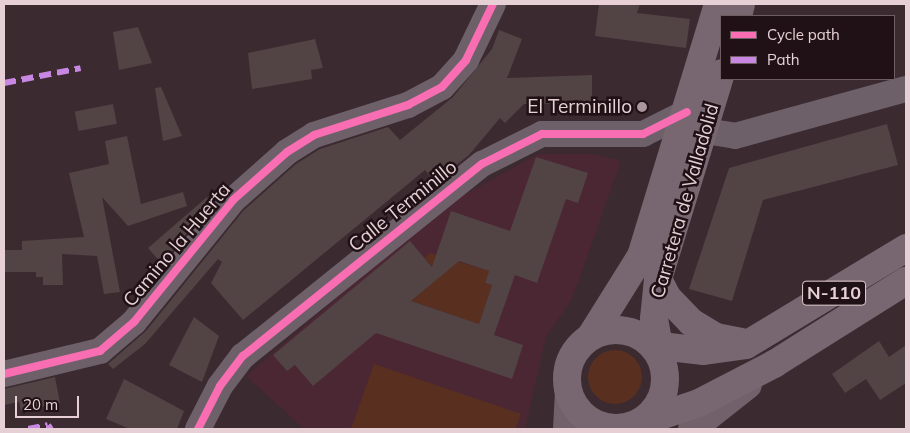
<!DOCTYPE html>
<html>
<head>
<meta charset="utf-8">
<style>
  body { margin:0 }
  #map { position:relative; width:910px; height:433px; overflow:hidden; background:#3b2a30; font-family:Mulish,sans-serif }
  div>[style] { position:absolute }
  .built>* { inset:0; background:#4b2733 }
  .green>* { inset:0; background:#593020 }
  .round { border-radius:50% }
  .building>* { inset:0; background:#524345; transform-origin:0 0 }
  .minor>* { height:26px; margin:-13px; padding:0 13px; transform-origin:13px; border-radius:13px; background:#6e6069 }
  .major>* { height:28px; margin:-14px; padding:0 14px; transform-origin:14px; border-radius:14px; background:#72606a }
  .highway>* { height:28px; margin:-14px; padding:0 14px; transform-origin:14px; border-radius:14px; background:#786671 }
  .highway>.ring { margin:-14px; padding:0; box-sizing:content-box; background:none; border:28px solid #786671; border-radius:50% }
  .quiet>* { height:6px; margin-top:-3px; transform-origin:0; background:repeating-linear-gradient(90deg,#c787e3 0 12px,transparent 0 18px) }
  .cycleway>* { height:8px; margin:-4px; padding:0 4px; transform-origin:4px; border-radius:4px; background:#f96db3 }
  .dots>* { width:14px; height:14px; translate:-50% -50%; box-sizing:border-box; border:2px solid #1f1115; border-radius:50% }
  span { translate:-50% -50%; white-space:nowrap; text-align:center; line-height:1.15; -webkit-text-stroke:5px #1f1115; paint-order:stroke }
  .shield-label span { padding:1px 4px; background:#1f1115; border:1px solid; border-radius:4px; -webkit-text-stroke-width:0 }
  .shield-label { font-size:18px; color:#e6d0d6; font-weight:700 }
  .poi-label { font-size:19px; color:#e6d0d6 }
  .right { translate:-100% -50%; text-align:right }
  .street-label { font-size:19px; color:#e6d0d6 }
  .frame { position:absolute; inset:0; border:5px solid #e6d0d6; pointer-events:none }
  .legend { position:absolute; left:720px; top:15px; width:175px; height:65px; box-sizing:border-box; background:#1f1115; border:1px solid #6f5d62; margin:0; padding:6px 9px; list-style:none; font-size:15px; color:#e6d0d6 }
  .legend li { display:flex; align-items:center; gap:10px; height:25px }
  .legend b { width:25px; border:1px solid #6f5d62 }
  .scale { position:absolute; left:15px; top:396px; width:64px; height:22px; box-sizing:border-box; border:2px solid #e6d0d6; border-top:0; padding-left:6px; font-size:15px; line-height:18px; white-space:nowrap; color:#e6d0d6; -webkit-text-stroke:4px #1f1115; paint-order:stroke }
</style>
</head>
<body>
<div id="map">
  <div class="built">
    <i style="clip-path:polygon(538px 154px,594px 154px,621px 161px,572px 299px,546px 337px,525px 429px,304px 429px,246px 376px,442px 207px)"></i>
  </div>
  <div class="green">
    <i style="clip-path:polygon(430px 253px,489px 271px,485px 283px,492px 285px,479px 324px,411px 301px,440px 276px,425px 258px)"></i>
    <i class="round" style="left:588px;top:350px;width:54px;height:54px"></i>
    <i style="clip-path:polygon(374px 364px,521px 414px,515px 429px,351px 429px)"></i>
  </div>
  <div class="building">
    <i style="clip-path:polygon(599px 4px,640px 4px,637px 13px,690px 19px,686px 48px,595px 36px)"></i>
    <i style="clip-path:polygon(138px 27px,152px 63px,119px 70px,113px 32px)"></i>
    <i style="clip-path:polygon(499px 30px,522px 39px,507px 78px,592px 75px,592px 103px,524px 104px,505px 123px,500px 118px,469px 155px,435px 182px,425px 170px,243px 320px,211px 283px,222px 262px,218px 259px,145px 344px,113px 369px,108px 364px,146px 331px,244px 210px,296px 164px,320px 149px,388px 127px,400px 140px,453px 97px,492px 49px)"></i>
    <i style="clip-path:polygon(315px 39px,323px 68px,311px 70px,312px 79px,252px 89px,248px 53px)"></i>
    <i style="clip-path:polygon(161px 87px,182px 136px,163px 141px,155px 88px)"></i>
    <i style="left:113px;top:104px;width:20px;height:39px;rotate:79deg"></i>
    <i style="clip-path:polygon(887px 124px,898px 165px,763px 200px,732px 301px,689px 289px,729px 168px)"></i>
    <i style="clip-path:polygon(127px 136px,141px 204px,183px 192px,187px 206px,128px 226px,102px 197px,120px 292px,104px 294px,97px 256px,62px 254px,63px 285px,43px 285px,43px 277px,36px 277px,36px 272px,4px 272px,4px 250px,22px 250px,22px 241px,84px 237px,69px 173px,109px 164px,105px 141px)"></i>
    <i style="clip-path:polygon(evenodd,536px 157px,588px 173px,578px 203px,566px 199px,537px 283px,515px 275px,494px 335px,523px 345px,512px 379px,376px 333px,313px 386px,295px 365px,287px 371px,273px 355px,410px 241px,432px 267px,451px 211px,510px 231px,536px 157px,459px 261px,489px 271px,485px 283px,492px 285px,479px 324px,411px 301px,459px 261px)"></i>
    <i style="clip-path:polygon(207px 197px,210px 205px,162px 264px,148px 248px)"></i>
    <i style="clip-path:polygon(194px 317px,219px 336px,202px 382px,169px 365px)"></i>
    <i style="clip-path:polygon(879px 341px,889px 357px,906px 345px,906px 383px,880px 400px,866px 379px,845px 393px,832px 374px)"></i>
    <i style="clip-path:polygon(55px 377px,60px 403px,21px 411px,19px 402px,4px 405px,4px 389px)"></i>
    <i style="clip-path:polygon(124px 379px,184px 411px,177px 429px,130px 429px,106px 419px)"></i>
  </div>
  <div class="minor">
    <i style="left:705px;top:131px;width:30px;rotate:9deg"></i>
    <i style="left:735px;top:136px;width:177px;rotate:-15.4deg"></i>
    <i style="left:4px;top:374px;width:99px;rotate:-13.5deg"></i>
    <i style="left:100px;top:351px;width:45px;rotate:-40.5deg"></i>
    <i style="left:134px;top:322px;width:157px;rotate:-50.9deg"></i>
    <i style="left:233px;top:200px;width:72px;rotate:-41.6deg"></i>
    <i style="left:287px;top:152px;width:32px;rotate:-32deg"></i>
    <i style="left:314px;top:135px;width:99px;rotate:-17.7deg"></i>
    <i style="left:408px;top:105px;width:38px;rotate:-28deg"></i>
    <i style="left:442px;top:87px;width:36px;rotate:-48deg"></i>
    <i style="left:466px;top:60px;width:62px;rotate:-64.3deg"></i>
    <i style="left:198px;top:429px;width:48px;rotate:-62.9deg"></i>
    <i style="left:220px;top:386px;width:38px;rotate:-53deg"></i>
    <i style="left:243px;top:356px;width:307px;rotate:-38.8deg"></i>
    <i style="left:482px;top:164px;width:67px;rotate:-26.6deg"></i>
    <i style="left:542px;top:134px;width:101px"></i>
    <i style="left:643px;top:134px;width:49px;rotate:-26.6deg"></i>
  </div>
  <div class="major">
    <i style="left:567px;top:429px;width:33px;rotate:-87deg"></i>
    <i style="left:692px;top:429px;width:71px;rotate:-38.2deg"></i>
  </div>
  <div class="highway">
    <i style="left:738px;top:16px;width:12px;rotate:-76deg"></i>
    <i style="left:658px;top:279px;width:20px;rotate:63deg"></i>
    <i style="left:667px;top:297px;width:35px;rotate:46deg"></i>
    <i style="left:691px;top:322px;width:29px;rotate:31deg"></i>
    <i style="left:716px;top:337px;width:25px;rotate:11deg"></i>
    <i class="ring" style="left:567px;top:330px;width:70px;height:70px"></i>
    <i style="left:591px;top:336px;width:94px;rotate:-58deg"></i>
    <i style="left:641px;top:256px;width:264px;rotate:-73deg"></i>
    <i style="left:652px;top:345px;width:52px;rotate:6.6deg"></i>
    <i style="left:704px;top:351px;width:42px;rotate:-8.1deg"></i>
    <i style="left:746px;top:345px;width:187px;rotate:-31.2deg"></i>
    <i style="left:661px;top:358px;width:40px;rotate:-100deg"></i>
    <i style="left:654px;top:319px;width:40px;rotate:-84.3deg"></i>
    <i style="left:658px;top:279px;width:215px;rotate:-73deg"></i>
    <i style="left:642px;top:422px;width:60px;rotate:-18.4deg"></i>
    <i style="left:699px;top:403px;width:85px;rotate:-27.5deg"></i>
    <i style="left:774px;top:364px;width:156px;rotate:-32.2deg"></i>
  </div>
  <div class="quiet">
    <i style="left:4px;top:83px;width:78px;rotate:-11deg"></i>
    <i style="left:28px;top:429px;width:20px;rotate:-11deg"></i>
    <i style="left:48px;top:425px;width:5px;rotate:53deg"></i>
  </div>
  <div class="cycleway">
    <i style="left:4px;top:374px;width:99px;rotate:-13.5deg"></i>
    <i style="left:100px;top:351px;width:45px;rotate:-40.5deg"></i>
    <i style="left:134px;top:322px;width:157px;rotate:-50.9deg"></i>
    <i style="left:233px;top:200px;width:72px;rotate:-41.6deg"></i>
    <i style="left:287px;top:152px;width:32px;rotate:-32deg"></i>
    <i style="left:314px;top:135px;width:99px;rotate:-17.7deg"></i>
    <i style="left:408px;top:105px;width:38px;rotate:-28deg"></i>
    <i style="left:442px;top:87px;width:36px;rotate:-48deg"></i>
    <i style="left:466px;top:60px;width:62px;rotate:-64.3deg"></i>
    <i style="left:198px;top:429px;width:48px;rotate:-62.9deg"></i>
    <i style="left:220px;top:386px;width:38px;rotate:-53deg"></i>
    <i style="left:243px;top:356px;width:307px;rotate:-38.8deg"></i>
    <i style="left:482px;top:164px;width:67px;rotate:-26.6deg"></i>
    <i style="left:542px;top:134px;width:101px"></i>
    <i style="left:643px;top:134px;width:49px;rotate:-26.6deg"></i>
  </div>
  <div class="dots">
    <i style="left:642px;top:107px;background:#aa969c"></i>
  </div>
  <div class="shield-label">
    <span style="left:834px;top:293px">N-110</span>
  </div>
  <div class="poi-label">
    <span class="right" style="left:632px;top:107px">El Terminillo</span>
  </div>
  <div class="street-label">
    <span style="left:685px;top:201px;rotate:-74deg">Carretera de Valladolid</span>
    <span style="left:403px;top:206px;rotate:-39deg">Calle Terminillo</span>
    <span style="left:177px;top:245px;rotate:-50deg">Camino la Huerta</span>
  </div>
  <div class="frame"></div>
  <ul class="legend">
  <li><b style="height:6px;background:#f96db3"></b>Cycle path</li>
  <li><b style="height:6px;background:#c787e3"></b>Path</li>
  </ul>
  <div class="scale">20 m</div>
</div>
</body>
</html>
